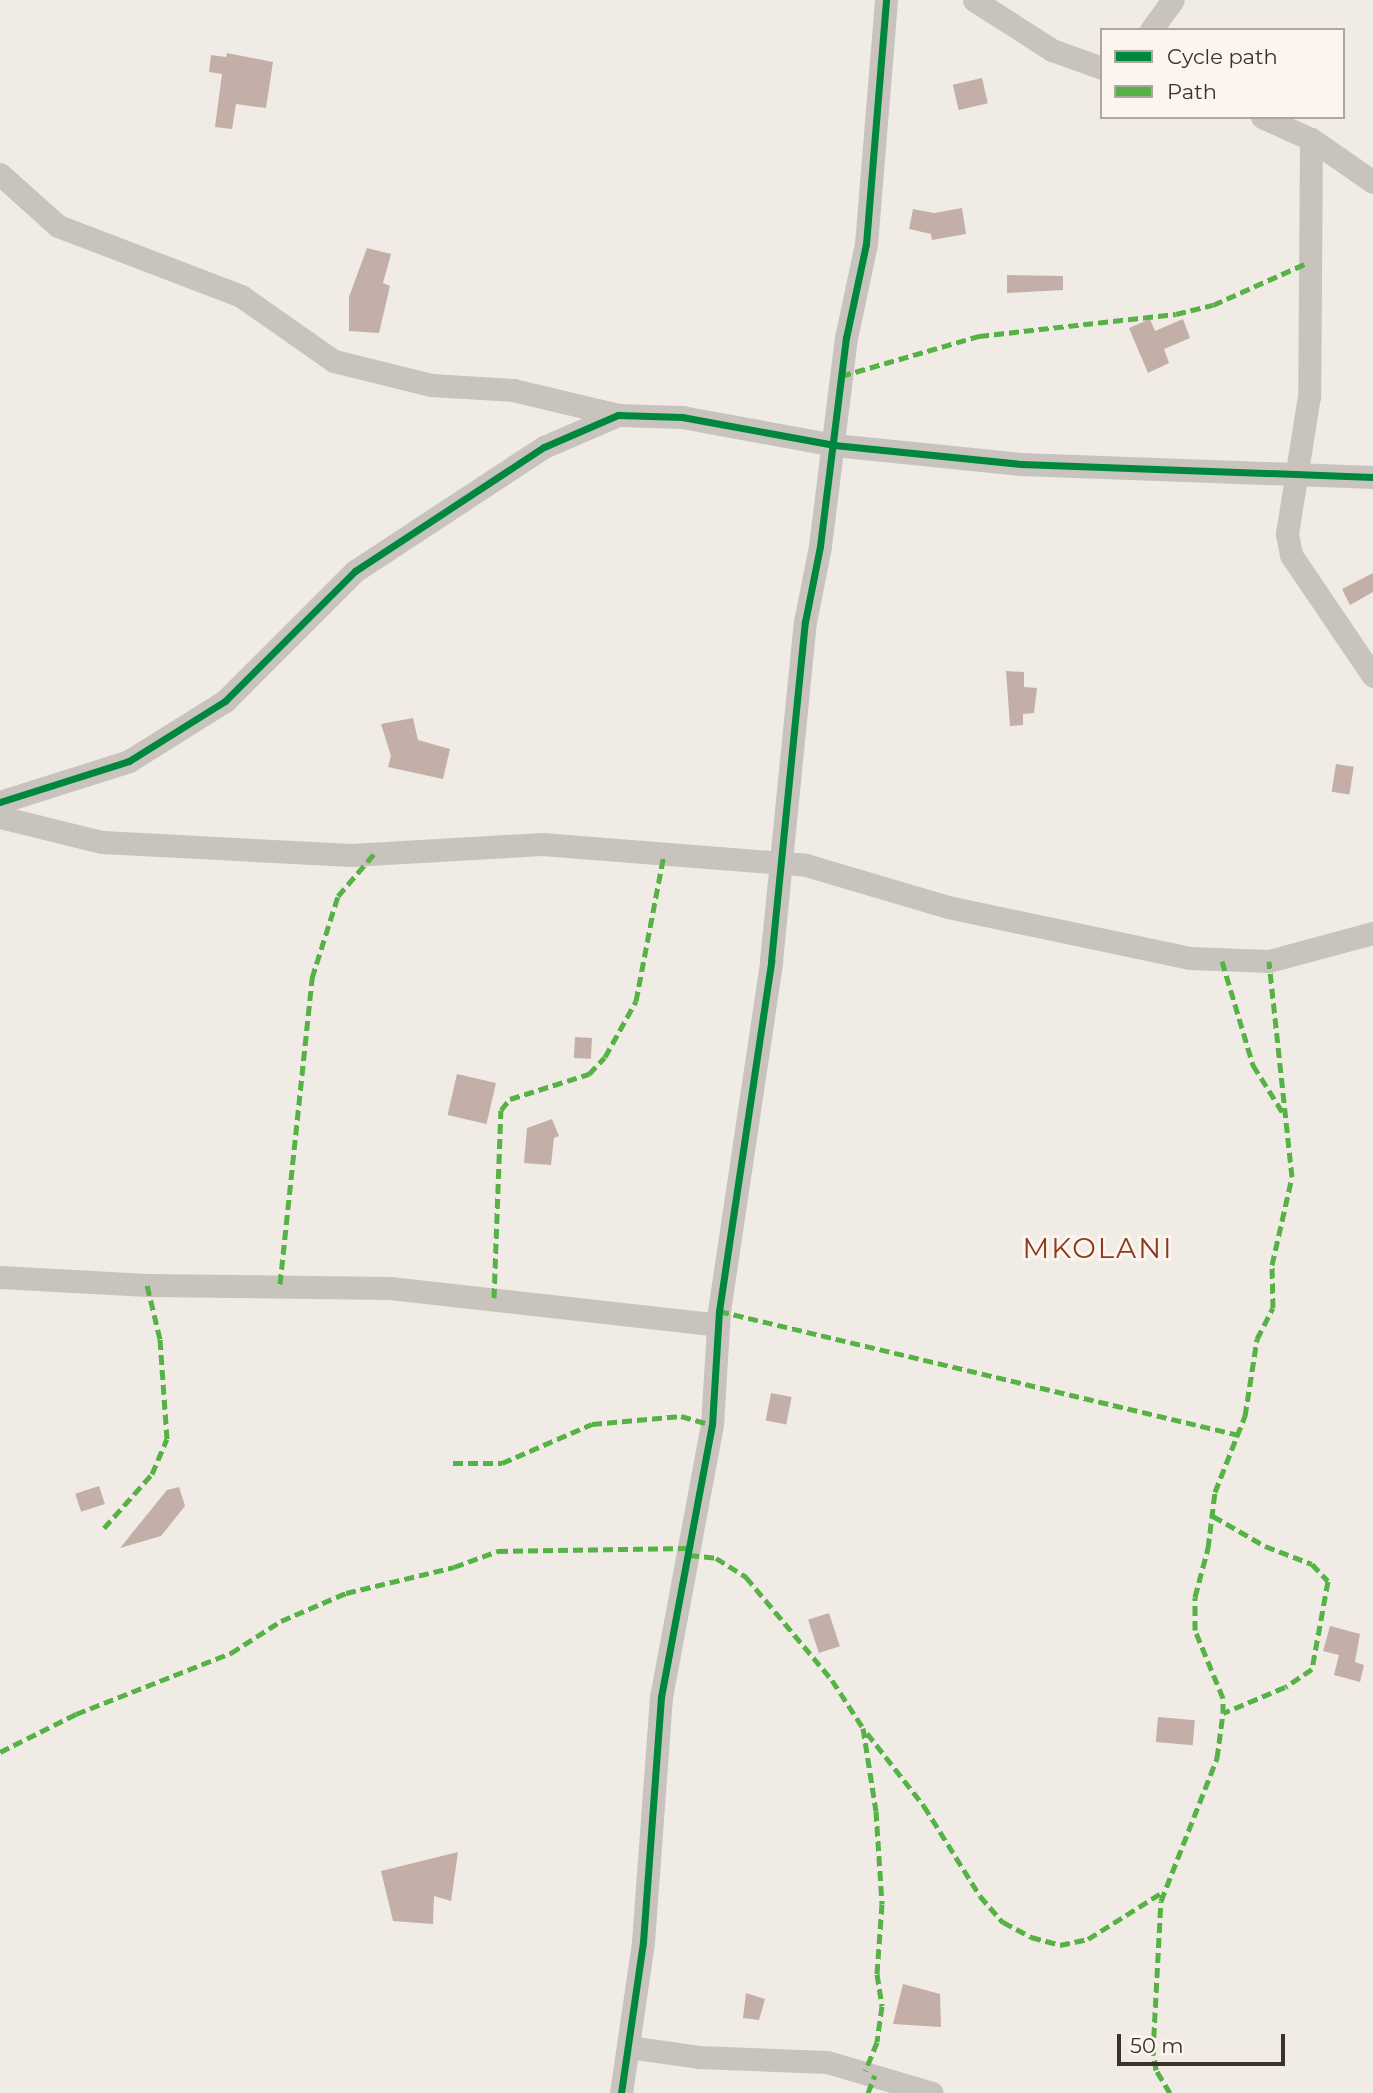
<!DOCTYPE html>
<html>
<head>
<meta charset="utf-8">
<style>
  body { margin:0 }
  #map { position:relative; width:1373px; height:2093px; overflow:hidden; background:#f0ebe5; font-family:Montserrat,sans-serif }
  div>[style] { position:absolute }
  .building>* { inset:0; background:#c3afa7; transform-origin:0 0 }
  .street>* { height:23px; margin:-11.5px; padding:0 11.5px; transform-origin:11.5px; border-radius:11.5px; background:#c9c3be }
  .quiet>* { height:5px; margin-top:-2.5px; transform-origin:0; background:repeating-linear-gradient(90deg,#57b246 0 10px,transparent 0 15px) }
  .cycleway>* { height:7px; margin:-3.5px; padding:0 3.5px; transform-origin:3.5px; border-radius:3.5px; background:#00873e }
  span { translate:-50% -50%; white-space:nowrap; text-align:center; line-height:1.15; -webkit-text-stroke:6px #fbf5ee; paint-order:stroke }
  .quarter-label { font-size:28px; color:#8c3b22; letter-spacing:2px }
  .legend { position:absolute; left:1100px; top:28px; width:245px; height:91px; box-sizing:border-box; background:#fbf5ee; border:2px solid #aea6a0; margin:0; padding:9px 12px; list-style:none; font-size:21px; color:#3b302b }
  .legend li { display:flex; align-items:center; gap:14px; height:35px }
  .legend b { width:35px; border:2px solid #aea6a0 }
  .scale { position:absolute; left:1117px; top:2034px; width:168px; height:32px; box-sizing:border-box; border:4px solid #3b302b; border-top:0; padding-left:9px; font-size:21px; line-height:24px; white-space:nowrap; color:#3b302b; -webkit-text-stroke:5px #fbf5ee; paint-order:stroke }
</style>
</head>
<body>
<div id="map">
  <div class="building">
    <i style="clip-path:polygon(227px 53px,273px 62px,266px 108px,236px 104px,232px 129px,215px 127px,222px 74px,209px 72px,211px 55px,226px 57px)"></i>
    <i style="left:982px;top:78px;width:26px;height:30px;rotate:77deg"></i>
    <i style="clip-path:polygon(962px 208px,966px 234px,932px 240px,931px 234px,909px 229px,913px 209px,934px 213px)"></i>
    <i style="clip-path:polygon(367px 248px,391px 254px,383px 283px,390px 286px,379px 333px,349px 331px,349px 297px)"></i>
    <i style="clip-path:polygon(1007px 275px,1063px 276px,1063px 290px,1007px 293px)"></i>
    <i style="clip-path:polygon(1150px 319px,1155px 331px,1183px 319px,1190px 338px,1164px 349px,1169px 363px,1148px 373px,1129px 328px)"></i>
    <i style="clip-path:polygon(1373px 573px,1373px 592px,1350px 605px,1342px 589px)"></i>
    <i style="clip-path:polygon(1006px 671px,1024px 672px,1024px 687px,1037px 688px,1034px 713px,1023px 714px,1023px 725px,1010px 726px)"></i>
    <i style="clip-path:polygon(413px 718px,418px 740px,450px 749px,443px 779px,388px 767px,391px 756px,381px 724px)"></i>
    <i style="left:1336px;top:764px;width:18px;height:28px;rotate:9deg"></i>
    <i style="left:575px;top:1037px;width:17px;height:21px;rotate:3deg"></i>
    <i style="left:457px;top:1074px;width:40px;height:42px;rotate:13deg"></i>
    <i style="clip-path:polygon(552px 1119px,559px 1136px,554px 1138px,551px 1165px,524px 1163px,527px 1128px)"></i>
    <i style="left:771px;top:1393px;width:21px;height:28px;rotate:11deg"></i>
    <i style="left:99px;top:1486px;width:19px;height:25px;rotate:72deg"></i>
    <i style="clip-path:polygon(179px 1487px,185px 1506px,161px 1536px,120px 1548px,167px 1490px)"></i>
    <i style="left:829px;top:1613px;width:35px;height:22px;rotate:72deg"></i>
    <i style="clip-path:polygon(1330px 1626px,1360px 1634px,1355px 1662px,1364px 1665px,1360px 1682px,1334px 1675px,1339px 1655px,1323px 1651px)"></i>
    <i style="left:1158px;top:1717px;width:37px;height:25px;rotate:5deg"></i>
    <i style="clip-path:polygon(458px 1852px,451px 1901px,434px 1896px,433px 1924px,393px 1921px,381px 1871px)"></i>
    <i style="clip-path:polygon(903px 1984px,940px 1994px,941px 2027px,893px 2024px)"></i>
    <i style="clip-path:polygon(746px 1993px,765px 1999px,759px 2020px,743px 2018px)"></i>
  </div>
  <div class="street">
    <i style="left:974px;top:0;width:93px;rotate:32.7deg"></i>
    <i style="left:1052px;top:50px;width:53px;rotate:19.8deg"></i>
    <i style="left:1151px;top:30px;width:37px;rotate:-54deg"></i>
    <i style="left:1262px;top:117px;width:54px;rotate:24.2deg"></i>
    <i style="left:1311px;top:139px;width:75px;rotate:34.7deg"></i>
    <i style="left:1311px;top:139px;width:257px;rotate:90.4deg"></i>
    <i style="left:1309px;top:396px;width:140px;rotate:99.1deg"></i>
    <i style="left:1287px;top:534px;width:21px;rotate:79deg"></i>
    <i style="left:1291px;top:555px;width:146px;rotate:55.9deg"></i>
    <i style="left:0;top:174px;width:78px;rotate:41.9deg"></i>
    <i style="left:58px;top:226px;width:196px;rotate:20.9deg"></i>
    <i style="left:241px;top:296px;width:113px;rotate:35deg"></i>
    <i style="left:334px;top:361px;width:100px;rotate:13.9deg"></i>
    <i style="left:431px;top:385px;width:82px;rotate:3.5deg"></i>
    <i style="left:513px;top:390px;width:108px;rotate:13.4deg"></i>
    <i style="left:0;top:802px;width:135px;rotate:-17.6deg"></i>
    <i style="left:129px;top:761px;width:113px;rotate:-32deg"></i>
    <i style="left:225px;top:701px;width:184px;rotate:-45deg"></i>
    <i style="left:355px;top:571px;width:226px;rotate:-33.3deg"></i>
    <i style="left:544px;top:447px;width:81px;rotate:-23.4deg"></i>
    <i style="left:618px;top:415px;width:64px;rotate:1.8deg"></i>
    <i style="left:682px;top:417px;width:155px;rotate:10.4deg"></i>
    <i style="left:834px;top:445px;width:188px;rotate:5.8deg"></i>
    <i style="left:1021px;top:464px;width:352px;rotate:2.1deg"></i>
    <i style="left:0;top:817px;width:105px;rotate:13.8deg"></i>
    <i style="left:102px;top:842px;width:249px;rotate:3deg"></i>
    <i style="left:351px;top:855px;width:191px;rotate:-3.3deg"></i>
    <i style="left:542px;top:844px;width:265px;rotate:4.5deg"></i>
    <i style="left:806px;top:865px;width:148px;rotate:16.5deg"></i>
    <i style="left:948px;top:907px;width:246px;rotate:11.9deg"></i>
    <i style="left:1189px;top:958px;width:80px;rotate:2.1deg"></i>
    <i style="left:1269px;top:961px;width:108px;rotate:-15.1deg"></i>
    <i style="left:0;top:1277px;width:147px;rotate:3.1deg"></i>
    <i style="left:147px;top:1285px;width:243px;rotate:0.7deg"></i>
    <i style="left:390px;top:1288px;width:330px;rotate:6.4deg"></i>
    <i style="left:629px;top:2047px;width:70px;rotate:8.2deg"></i>
    <i style="left:698px;top:2057px;width:129px;rotate:2.2deg"></i>
    <i style="left:827px;top:2062px;width:109px;rotate:16.4deg"></i>
    <i style="left:621px;top:2093px;width:153px;rotate:-81.7deg"></i>
    <i style="left:643px;top:1942px;width:246px;rotate:-85.8deg"></i>
    <i style="left:661px;top:1697px;width:277px;rotate:-79.4deg"></i>
    <i style="left:712px;top:1425px;width:114px;rotate:-86.5deg"></i>
    <i style="left:719px;top:1311px;width:354px;rotate:-81.5deg"></i>
    <i style="left:771px;top:961px;width:341px;rotate:-84.3deg"></i>
    <i style="left:805px;top:622px;width:77px;rotate:-78.8deg"></i>
    <i style="left:820px;top:546px;width:210px;rotate:-82.9deg"></i>
    <i style="left:846px;top:338px;width:96px;rotate:-78deg"></i>
    <i style="left:866px;top:244px;width:245px;rotate:-85.3deg"></i>
  </div>
  <div class="quiet">
    <i style="left:841px;top:376px;width:144px;rotate:-16.2deg"></i>
    <i style="left:979px;top:336px;width:198px;rotate:-6.4deg"></i>
    <i style="left:1176px;top:314px;width:38px;rotate:-14deg"></i>
    <i style="left:1213px;top:305px;width:105px;rotate:-24.1deg"></i>
    <i style="left:1222px;top:961px;width:109px;rotate:73.4deg"></i>
    <i style="left:1253px;top:1065px;width:57px;rotate:58deg"></i>
    <i style="left:280px;top:1284px;width:308px;rotate:-84deg"></i>
    <i style="left:312px;top:978px;width:86px;rotate:-72.4deg"></i>
    <i style="left:338px;top:896px;width:55px;rotate:-49.4deg"></i>
    <i style="left:494px;top:1298px;width:188px;rotate:-87.9deg"></i>
    <i style="left:501px;top:1110px;width:14px;rotate:-51deg"></i>
    <i style="left:510px;top:1099px;width:83px;rotate:-17.6deg"></i>
    <i style="left:589px;top:1074px;width:23px;rotate:-47deg"></i>
    <i style="left:605px;top:1057px;width:64px;rotate:-61deg"></i>
    <i style="left:636px;top:1001px;width:150px;rotate:-79.2deg"></i>
    <i style="left:719px;top:1311px;width:535px;rotate:13.41deg"></i>
    <i style="left:453px;top:1463px;width:49px"></i>
    <i style="left:502px;top:1463px;width:98px;rotate:-23.4deg"></i>
    <i style="left:592px;top:1424px;width:89px;rotate:-5.1deg"></i>
    <i style="left:681px;top:1416px;width:32px;rotate:16deg"></i>
    <i style="left:1213px;top:1516px;width:60px;rotate:30deg"></i>
    <i style="left:1265px;top:1546px;width:50px;rotate:21deg"></i>
    <i style="left:1312px;top:1564px;width:23px;rotate:47deg"></i>
    <i style="left:1328px;top:1581px;width:89px;rotate:100.3deg"></i>
    <i style="left:1312px;top:1669px;width:32px;rotate:146deg"></i>
    <i style="left:1285px;top:1687px;width:67px;rotate:157.2deg"></i>
    <i style="left:104px;top:1528px;width:72px;rotate:-48.4deg"></i>
    <i style="left:152px;top:1474px;width:38px;rotate:-67deg"></i>
    <i style="left:167px;top:1439px;width:100px;rotate:-94deg"></i>
    <i style="left:160px;top:1339px;width:56px;rotate:-103.5deg"></i>
    <i style="left:689px;top:1555px;width:27px;rotate:6deg"></i>
    <i style="left:716px;top:1558px;width:36px;rotate:32deg"></i>
    <i style="left:746px;top:1577px;width:134px;rotate:50.1deg"></i>
    <i style="left:832px;top:1680px;width:57px;rotate:57.1deg"></i>
    <i style="left:863px;top:1728px;width:84px;rotate:81.1deg"></i>
    <i style="left:876px;top:1811px;width:93px;rotate:86.3deg"></i>
    <i style="left:882px;top:1904px;width:70px;rotate:94.1deg"></i>
    <i style="left:877px;top:1974px;width:32px;rotate:81deg"></i>
    <i style="left:882px;top:2006px;width:36px;rotate:98deg"></i>
    <i style="left:877px;top:2042px;width:31px;rotate:112deg"></i>
    <i style="left:867px;top:1733px;width:93px;rotate:52deg"></i>
    <i style="left:924px;top:1806px;width:106px;rotate:58.1deg"></i>
    <i style="left:980px;top:1896px;width:35px;rotate:49deg"></i>
    <i style="left:1003px;top:1922px;width:32px;rotate:28deg"></i>
    <i style="left:1031px;top:1937px;width:30px;rotate:15deg"></i>
    <i style="left:1060px;top:1945px;width:29px;rotate:-12deg"></i>
    <i style="left:1088px;top:1939px;width:89px;rotate:-32.1deg"></i>
    <i style="left:0;top:1752px;width:85px;rotate:-26.6deg"></i>
    <i style="left:76px;top:1714px;width:167px;rotate:-21.5deg"></i>
    <i style="left:231px;top:1653px;width:59px;rotate:-32.6deg"></i>
    <i style="left:281px;top:1621px;width:71px;rotate:-23.3deg"></i>
    <i style="left:346px;top:1593px;width:111px;rotate:-13.5deg"></i>
    <i style="left:454px;top:1567px;width:47px;rotate:-20deg"></i>
    <i style="left:498px;top:1551px;width:192px;rotate:-0.9deg"></i>
    <i style="left:868px;top:2093px;width:19px;rotate:-69deg"></i>
    <i style="left:1170px;top:2093px;width:27px;rotate:-121deg"></i>
    <i style="left:1156px;top:2070px;width:18px;rotate:-99deg"></i>
    <i style="left:1153px;top:2052px;width:151px;rotate:-87deg"></i>
    <i style="left:1161px;top:1901px;width:154px;rotate:-68.6deg"></i>
    <i style="left:1217px;top:1758px;width:45px;rotate:-82.4deg"></i>
    <i style="left:1223px;top:1713px;width:15px;rotate:-90deg"></i>
    <i style="left:1223px;top:1698px;width:74px;rotate:-112.4deg"></i>
    <i style="left:1195px;top:1630px;width:33px;rotate:-90deg"></i>
    <i style="left:1195px;top:1597px;width:51px;rotate:-75.1deg"></i>
    <i style="left:1208px;top:1548px;width:56px;rotate:-82.9deg"></i>
    <i style="left:1215px;top:1492px;width:82px;rotate:-68.5deg"></i>
    <i style="left:1245px;top:1416px;width:78px;rotate:-81.1deg"></i>
    <i style="left:1257px;top:1339px;width:35px;rotate:-63deg"></i>
    <i style="left:1273px;top:1308px;width:43px;rotate:-91.3deg"></i>
    <i style="left:1272px;top:1265px;width:90px;rotate:-77.2deg"></i>
    <i style="left:1292px;top:1177px;width:217px;rotate:-96.1deg"></i>
  </div>
  <div class="cycleway">
    <i style="left:0;top:802px;width:135px;rotate:-17.6deg"></i>
    <i style="left:129px;top:761px;width:113px;rotate:-32deg"></i>
    <i style="left:225px;top:701px;width:184px;rotate:-45deg"></i>
    <i style="left:355px;top:571px;width:226px;rotate:-33.3deg"></i>
    <i style="left:544px;top:447px;width:81px;rotate:-23.4deg"></i>
    <i style="left:618px;top:415px;width:64px;rotate:1.8deg"></i>
    <i style="left:682px;top:417px;width:155px;rotate:10.4deg"></i>
    <i style="left:834px;top:445px;width:188px;rotate:5.8deg"></i>
    <i style="left:1021px;top:464px;width:352px;rotate:2.1deg"></i>
    <i style="left:621px;top:2093px;width:153px;rotate:-81.7deg"></i>
    <i style="left:643px;top:1942px;width:246px;rotate:-85.8deg"></i>
    <i style="left:661px;top:1697px;width:277px;rotate:-79.4deg"></i>
    <i style="left:712px;top:1425px;width:114px;rotate:-86.5deg"></i>
    <i style="left:719px;top:1311px;width:354px;rotate:-81.5deg"></i>
    <i style="left:771px;top:961px;width:341px;rotate:-84.3deg"></i>
    <i style="left:805px;top:622px;width:77px;rotate:-78.8deg"></i>
    <i style="left:820px;top:546px;width:210px;rotate:-82.9deg"></i>
    <i style="left:846px;top:338px;width:96px;rotate:-78deg"></i>
    <i style="left:866px;top:244px;width:245px;rotate:-85.3deg"></i>
  </div>
  <div class="quarter-label">
    <span style="left:1098px;top:1248px">MKOLANI</span>
  </div>
  <ul class="legend">
  <li><b style="height:9px;background:#00873e"></b>Cycle path</li>
  <li><b style="height:9px;background:#57b246"></b>Path</li>
  </ul>
  <div class="scale">50 m</div>
</div>
</body>
</html>
